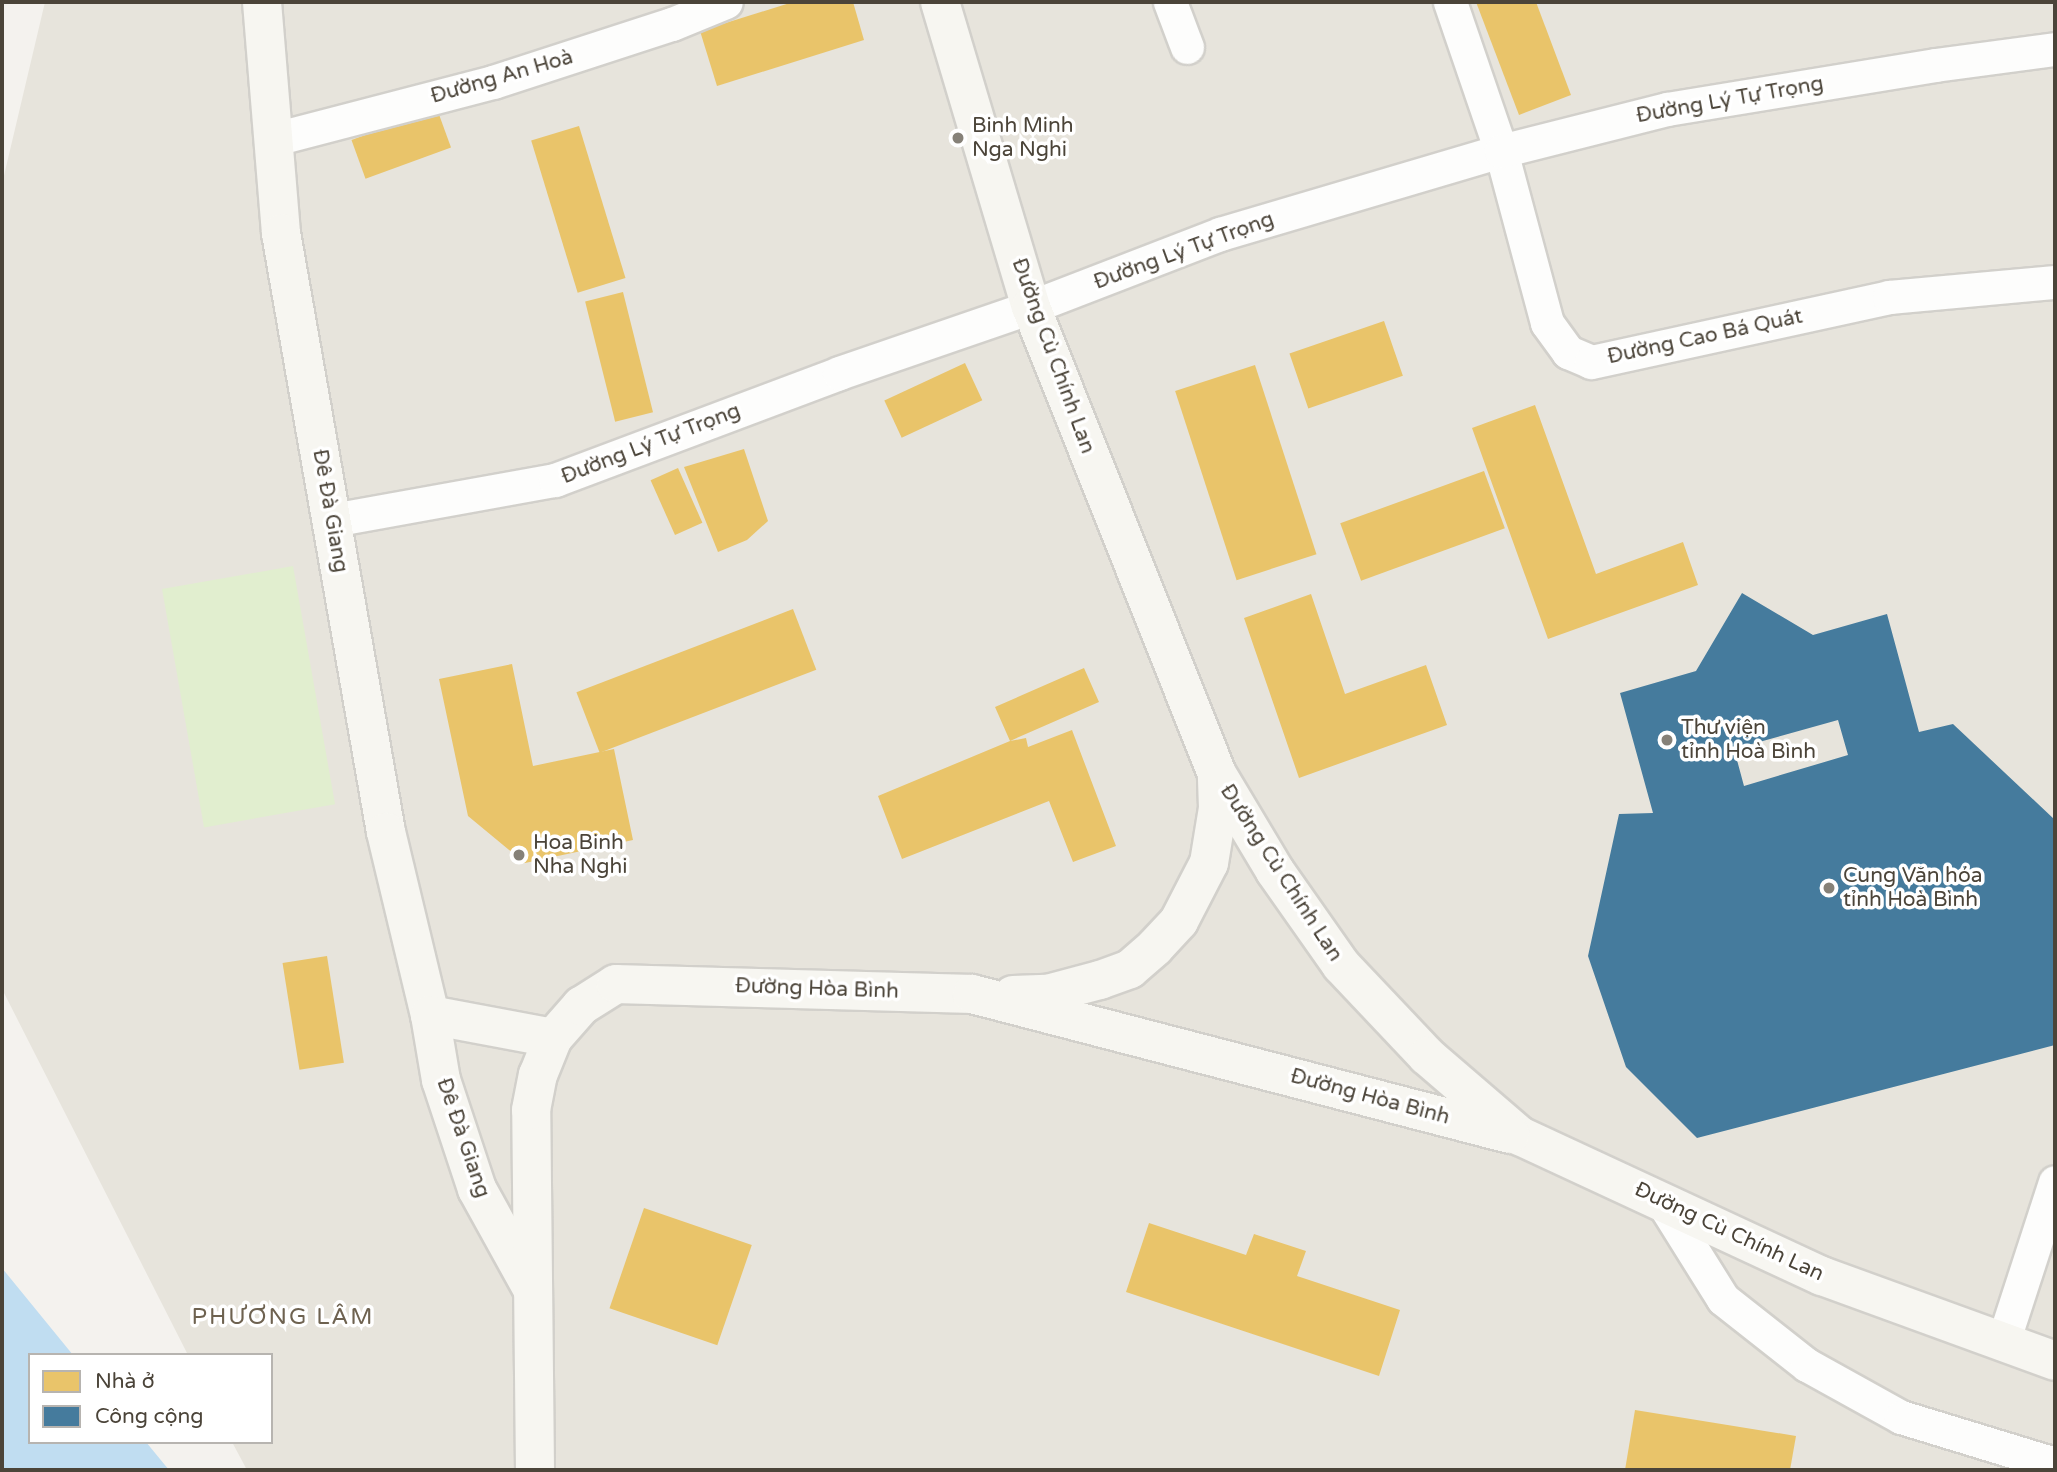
<!DOCTYPE html>
<html>
<head>
<meta charset="utf-8">
<style>
  body { margin:0 }
  #map { position:relative; width:2057px; height:1472px; overflow:hidden; background:#f4f2ee; font-family:"Varela Round",sans-serif }
  div>[style] { position:absolute }
  .residential>* { inset:0; background:#e7e4dc }
  .green>* { inset:0; background:#e1eecf; transform-origin:0 0 }
  .water>* { inset:0; background:#c0ddf1 }
  .homes>* { inset:0; background:#e9c46a; transform-origin:0 0 }
  .public>* { inset:0; background:#457b9d }
  .roads { filter:drop-shadow(2px 0 #d2d0cb) drop-shadow(-2px 0 #d2d0cb) drop-shadow(0 2px #d2d0cb) drop-shadow(0 -2px #d2d0cb) }
  .street>* { height:33px; margin:-16.5px; padding:0 16.5px; transform-origin:16.5px; border-radius:16.5px; background:#fdfdfc }
  .secondary>* { height:38px; margin:-19px; padding:0 19px; transform-origin:19px; border-radius:19px; background:#f7f6f1 }
  .dots>* { width:19px; height:19px; translate:-50% -50%; box-sizing:border-box; border:4px solid #fff; border-radius:50% }
  span { translate:-50% -50%; white-space:nowrap; text-align:center; line-height:1.15; -webkit-text-stroke:7px #fff; paint-order:stroke }
  .street-label { font-size:21px; color:#4b4439 }
  .poi-label { font-size:21px; color:#4b4439 }
  .left { translate:0 -50%; text-align:left }
  .neighbourhood-label { font-size:23px; color:#6e6250; letter-spacing:2px }
  .frame { position:absolute; inset:0; border:4px solid #4b4439; pointer-events:none }
  .legend { position:absolute; left:28px; top:1353px; width:245px; height:91px; box-sizing:border-box; background:#fff; border:2px solid #b7b4b0; margin:0; padding:9px 12px; list-style:none; font-size:21px; color:#4b4439 }
  .legend li { display:flex; align-items:center; gap:14px; height:35px }
  .legend b { width:35px; border:2px solid #b7b4b0 }
</style>
</head>
<body>
<div id="map">
  <div class="residential">
    <i style="clip-path:polygon(45px 2px,2055px 2px,2055px 1470px,247px 1470px,232px 1442px,271px 1442px,271px 1355px,188px 1355px,2px 989px,2px 184px)"></i>
  </div>
  <div class="green">
    <i style="left:293px;top:566px;width:242px;height:133px;rotate:80deg"></i>
  </div>
  <div class="water">
    <i style="clip-path:polygon(2px 1268px,73px 1355px,30px 1355px,30px 1442px,146px 1442px,169px 1470px,2px 1470px)"></i>
  </div>
  <div class="homes">
    <i style="clip-path:polygon(793px 2px,853px 2px,864px 40px,717px 86px,700px 31px)"></i>
    <i style="clip-path:polygon(1476px 2px,1536px 2px,1571px 95px,1519px 115px)"></i>
    <i style="left:437px;top:109px;width:41px;height:91px;rotate:70deg"></i>
    <i style="left:579px;top:126px;width:159px;height:50px;rotate:73deg"></i>
    <i style="left:623px;top:292px;width:124px;height:39px;rotate:76deg"></i>
    <i style="left:1384px;top:321px;width:58px;height:100px;rotate:71deg"></i>
    <i style="left:965px;top:363px;width:41px;height:89px;rotate:65deg"></i>
    <i style="left:1255px;top:365px;width:199px;height:84px;rotate:72deg"></i>
    <i style="clip-path:polygon(1535px 405px,1596px 574px,1683px 542px,1698px 585px,1548px 639px,1472px 428px)"></i>
    <i style="clip-path:polygon(744px 449px,768px 521px,747px 540px,718px 552px,684px 467px)"></i>
    <i style="left:678px;top:468px;width:60px;height:30px;rotate:66deg"></i>
    <i style="left:1484px;top:471px;width:61px;height:153px;rotate:70deg"></i>
    <i style="clip-path:polygon(1311px 594px,1345px 694px,1426px 665px,1447px 725px,1299px 778px,1244px 618px)"></i>
    <i style="left:793px;top:609px;width:65px;height:232px;rotate:69deg"></i>
    <i style="clip-path:polygon(512px 664px,533px 766px,614px 749px,633px 840px,525px 863px,468px 816px,439px 679px)"></i>
    <i style="clip-path:polygon(1084px 668px,1099px 702px,1010px 741px,1026px 738px,1028px 747px,1072px 730px,1116px 846px,1073px 862px,1049px 801px,902px 859px,878px 796px,1010px 741px,995px 707px)"></i>
    <i style="left:327px;top:956px;width:108px;height:45px;rotate:81deg"></i>
    <i style="left:644px;top:1208px;width:114px;height:106px;rotate:19deg"></i>
    <i style="clip-path:polygon(1149px 1223px,1246px 1255px,1254px 1234px,1306px 1251px,1297px 1276px,1400px 1310px,1379px 1376px,1126px 1292px)"></i>
    <i style="clip-path:polygon(1635px 1410px,1796px 1436px,1790px 1470px,1625px 1470px)"></i>
  </div>
  <div class="public">
    <i style="clip-path:polygon(evenodd,1742px 593px,1813px 635px,1887px 614px,1919px 732px,1953px 724px,2055px 820px,2055px 1045px,1697px 1138px,1626px 1067px,1588px 956px,1619px 814px,1653px 813px,1620px 693px,1696px 671px,1742px 593px,1838px 720px,1848px 755px,1744px 786px,1734px 749px,1838px 720px)"></i>
  </div>
  <div class="roads">
    <div class="street">
      <i style="left:1170px;top:2px;width:48px;rotate:69.3deg"></i>
      <i style="left:1450px;top:2px;width:157px;rotate:71.1deg"></i>
      <i style="left:1501px;top:151px;width:178px;rotate:75deg"></i>
      <i style="left:1547px;top:323px;width:36px;rotate:54deg"></i>
      <i style="left:1568px;top:352px;width:25px;rotate:23deg"></i>
      <i style="left:1591px;top:362px;width:305px;rotate:-12.3deg"></i>
      <i style="left:1889px;top:297px;width:167px;rotate:-5.2deg"></i>
      <i style="left:274px;top:139px;width:226px;rotate:-14.6deg"></i>
      <i style="left:493px;top:82px;width:188px;rotate:-18deg"></i>
      <i style="left:672px;top:24px;width:58px;rotate:-22.2deg"></i>
      <i style="left:332px;top:520px;width:227px;rotate:-10.2deg"></i>
      <i style="left:555px;top:480px;width:303px;rotate:-20.6deg"></i>
      <i style="left:839px;top:373px;width:203px;rotate:-19deg"></i>
      <i style="left:1031px;top:307px;width:203px;rotate:-21.1deg"></i>
      <i style="left:1220px;top:234px;width:293px;rotate:-16.5deg"></i>
      <i style="left:1501px;top:151px;width:171px;rotate:-14.2deg"></i>
      <i style="left:1667px;top:109px;width:272px;rotate:-9.3deg"></i>
      <i style="left:1935px;top:65px;width:121px;rotate:-7.6deg"></i>
      <i style="left:1663px;top:1203px;width:113px;rotate:58deg"></i>
      <i style="left:1723px;top:1299px;width:107px;rotate:38.2deg"></i>
      <i style="left:1807px;top:1365px;width:107px;rotate:29deg"></i>
      <i style="left:1901px;top:1417px;width:161px;rotate:17deg"></i>
      <i style="left:2003px;top:1342px;width:168px;rotate:-72deg"></i>
    </div>
    <div class="secondary">
      <i style="left:262px;top:2px;width:232px;rotate:85.3deg"></i>
      <i style="left:281px;top:233px;width:608px;rotate:80.06deg"></i>
      <i style="left:386px;top:832px;width:188px;rotate:76.5deg"></i>
      <i style="left:430px;top:1015px;width:125px;rotate:10.6deg"></i>
      <i style="left:940px;top:2px;width:318px;rotate:73.4deg"></i>
      <i style="left:1031px;top:307px;width:503px;rotate:68.28deg"></i>
      <i style="left:1217px;top:774px;width:113px;rotate:59.1deg"></i>
      <i style="left:1275px;top:871px;width:115px;rotate:54.9deg"></i>
      <i style="left:1341px;top:965px;width:125px;rotate:46.6deg"></i>
      <i style="left:1427px;top:1056px;width:123px;rotate:40.7deg"></i>
      <i style="left:1520px;top:1136px;width:333px;rotate:24.9deg"></i>
      <i style="left:1822px;top:1276px;width:248px;rotate:20deg"></i>
      <i style="left:1013px;top:995px;width:34px;rotate:-2deg"></i>
      <i style="left:1047px;top:994px;width:55px;rotate:-14.8deg"></i>
      <i style="left:1100px;top:980px;width:32px;rotate:-20deg"></i>
      <i style="left:1130px;top:969px;width:33px;rotate:-41deg"></i>
      <i style="left:1155px;top:947px;width:35px;rotate:-47deg"></i>
      <i style="left:1179px;top:921px;width:65px;rotate:-62.7deg"></i>
      <i style="left:1209px;top:863px;width:56px;rotate:-80.7deg"></i>
      <i style="left:1218px;top:808px;width:34px;rotate:-92deg"></i>
      <i style="left:430px;top:1015px;width:66px;rotate:80.4deg"></i>
      <i style="left:441px;top:1080px;width:115px;rotate:71.7deg"></i>
      <i style="left:477px;top:1189px;width:112px;rotate:61.1deg"></i>
      <i style="left:535px;top:1470px;width:360px;rotate:-90.6deg"></i>
      <i style="left:531px;top:1110px;width:36px;rotate:-79deg"></i>
      <i style="left:538px;top:1075px;width:40px;rotate:-68deg"></i>
      <i style="left:553px;top:1038px;width:43px;rotate:-48.8deg"></i>
      <i style="left:581px;top:1006px;width:41px;rotate:-32.2deg"></i>
      <i style="left:616px;top:984px;width:356px;rotate:1.6deg"></i>
      <i style="left:972px;top:994px;width:556px;rotate:14.59deg"></i>
    </div>
  </div>
  <div class="dots">
    <i style="left:958px;top:138px;background:#868178"></i>
    <i style="left:1667px;top:740px;background:#868178"></i>
    <i style="left:519px;top:855px;background:#868178"></i>
    <i style="left:1829px;top:888px;background:#868178"></i>
  </div>
  <div class="street-label">
    <span style="left:502px;top:77px;rotate:-16deg">Đường An Hoà</span>
    <span style="left:1730px;top:100px;rotate:-10deg">Đường Lý Tự Trọng</span>
    <span style="left:1184px;top:251px;rotate:-20deg">Đường Lý Tự Trọng</span>
    <span style="left:1705px;top:337px;rotate:-12deg">Đường Cao Bá Quát</span>
    <span style="left:1053px;top:356px;rotate:70deg">Đường Cù Chính Lan</span>
    <span style="left:651px;top:444px;rotate:-21deg">Đường Lý Tự Trọng</span>
    <span style="left:330px;top:511px;rotate:80deg">Đê Đà Giang</span>
    <span style="left:1281px;top:873px;rotate:57deg">Đường Cù Chính Lan</span>
    <span style="left:817px;top:989px;rotate:2deg">Đường Hòa Bình</span>
    <span style="left:1370px;top:1097px;rotate:15deg">Đường Hòa Bình</span>
    <span style="left:463px;top:1138px;rotate:71deg">Đê Đà Giang</span>
    <span style="left:1729px;top:1232px;rotate:25deg">Đường Cù Chính Lan</span>
  </div>
  <div class="poi-label">
    <span class="left" style="left:972px;top:138px">Binh Minh<br>Nga Nghi</span>
    <span class="left" style="left:1681px;top:740px">Thư viện<br>tỉnh Hoà Bình</span>
    <span class="left" style="left:533px;top:855px">Hoa Binh<br>Nha Nghi</span>
    <span class="left" style="left:1843px;top:888px">Cung Văn hóa<br>tỉnh Hoà Bình</span>
  </div>
  <div class="neighbourhood-label">
    <span style="left:283px;top:1317px">PHƯƠNG LÂM</span>
  </div>
  <div class="frame"></div>
  <ul class="legend">
  <li><b style="height:19px;background:#e9c46a"></b>Nhà ở</li>
  <li><b style="height:19px;background:#457b9d"></b>Công cộng</li>
  </ul>
</div>
</body>
</html>
